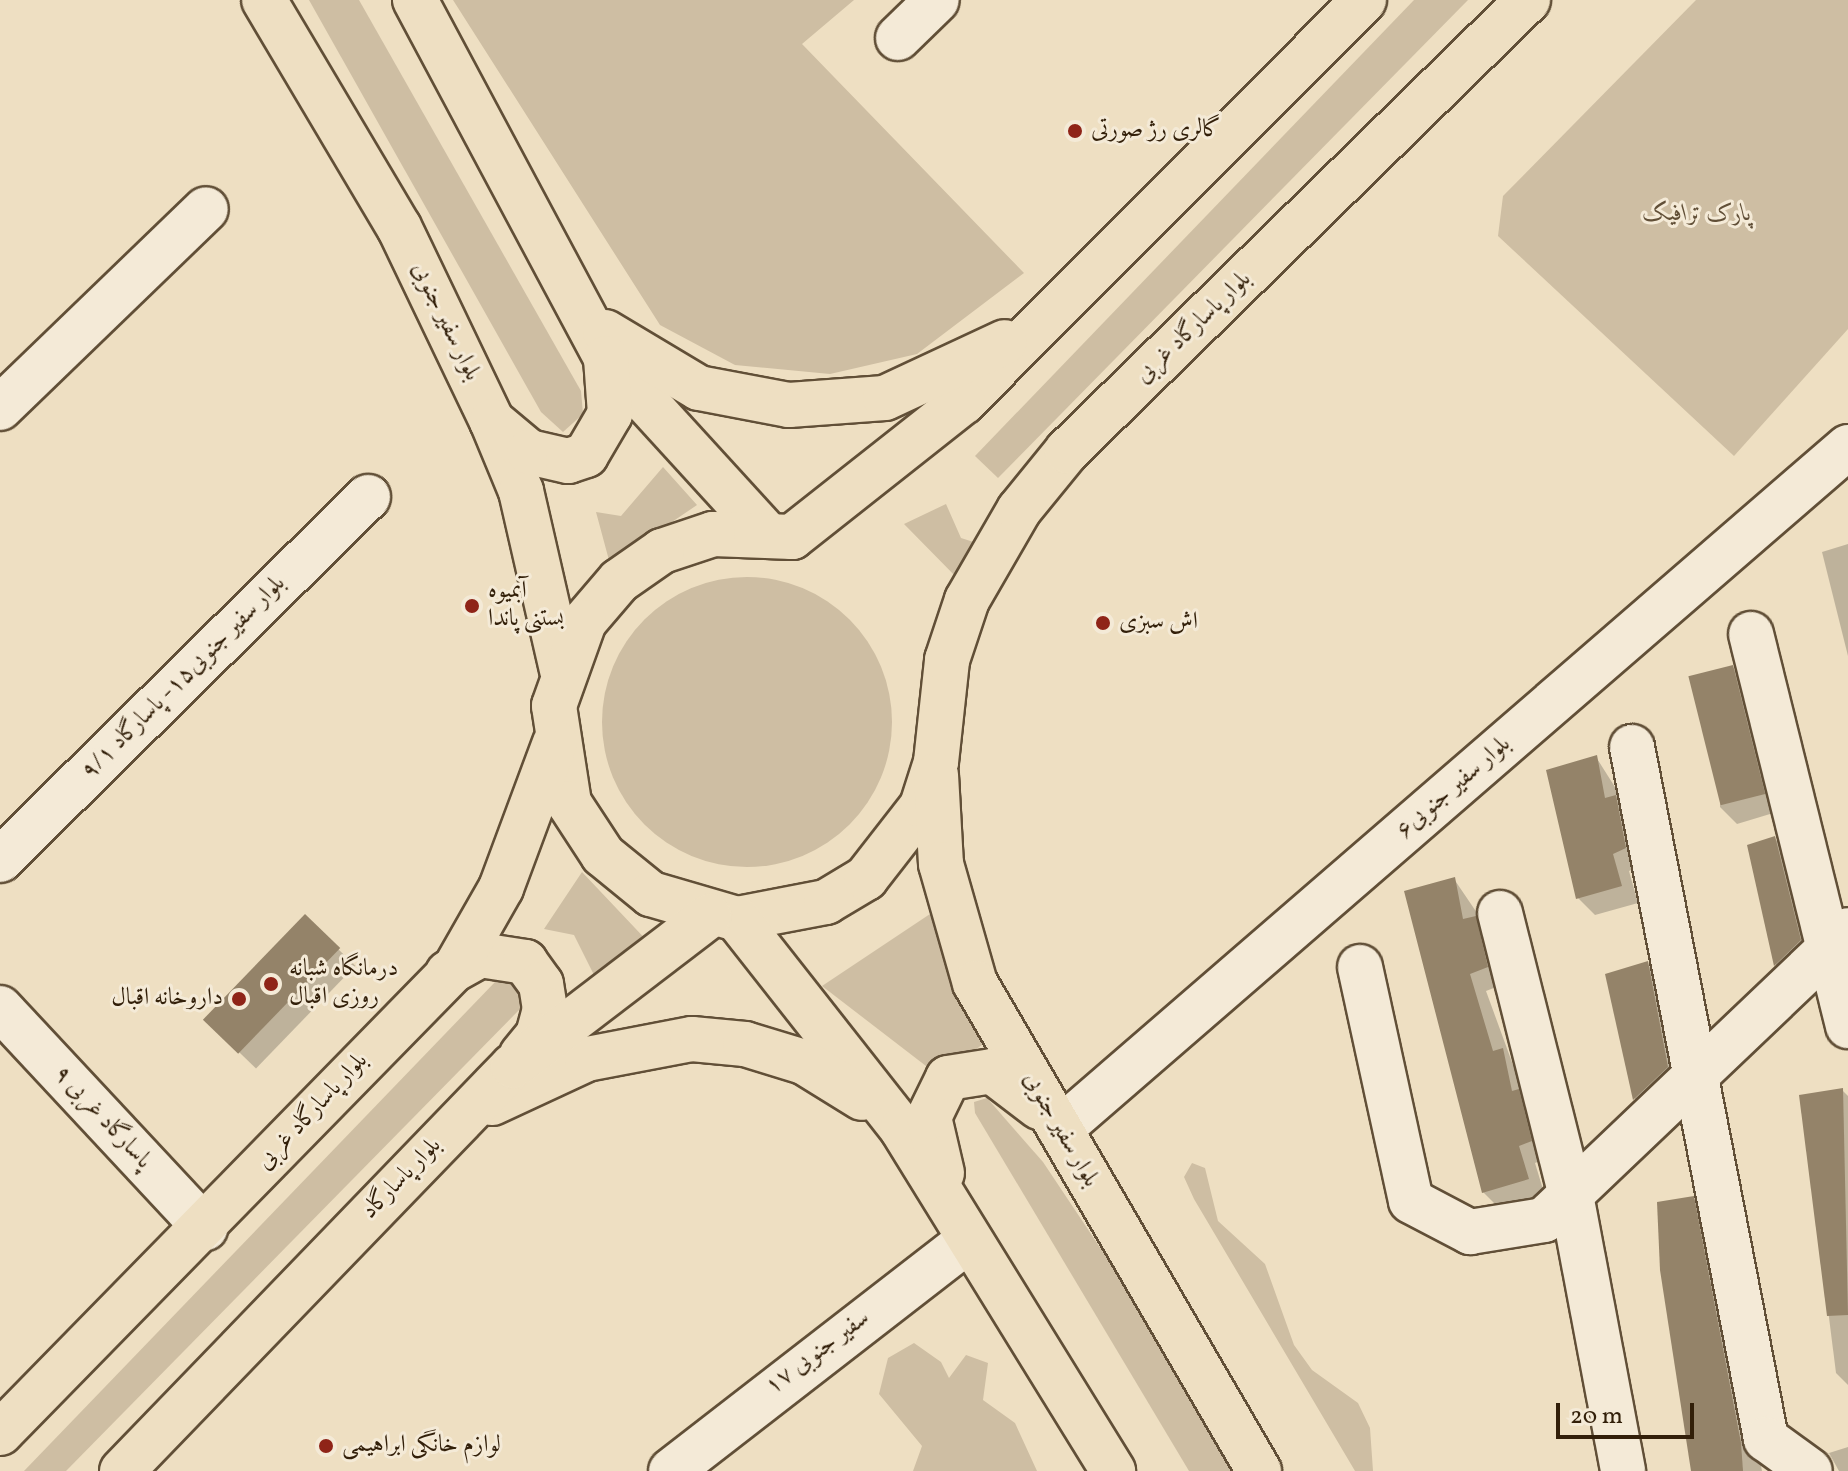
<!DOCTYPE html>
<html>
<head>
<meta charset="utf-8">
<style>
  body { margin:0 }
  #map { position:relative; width:1848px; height:1471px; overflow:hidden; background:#eedfc2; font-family:Vollkorn,Amiri,serif }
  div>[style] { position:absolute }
  .green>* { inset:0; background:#cebea3 }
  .round { border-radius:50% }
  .shadow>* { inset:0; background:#0003; transform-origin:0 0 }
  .building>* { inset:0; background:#948369; transform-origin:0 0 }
  .roads { filter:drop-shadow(2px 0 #614f37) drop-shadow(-2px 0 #614f37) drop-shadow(0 2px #614f37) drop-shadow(0 -2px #614f37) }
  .minor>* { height:44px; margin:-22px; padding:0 22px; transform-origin:22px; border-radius:22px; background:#f4ead7 }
  .major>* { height:44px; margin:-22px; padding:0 22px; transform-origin:22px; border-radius:22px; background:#eedfc2 }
  .dots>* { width:22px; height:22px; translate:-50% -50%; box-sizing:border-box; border:4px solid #f4ead7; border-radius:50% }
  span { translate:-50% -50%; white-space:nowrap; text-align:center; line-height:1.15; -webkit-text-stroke:6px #f4ead7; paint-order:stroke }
  .poi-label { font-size:24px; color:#321f09 }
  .left { translate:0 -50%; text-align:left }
  .right { translate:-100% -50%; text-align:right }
  .park-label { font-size:24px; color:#614f37; font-style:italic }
  .street-label { font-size:24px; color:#321f09 }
  .scale { position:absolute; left:1556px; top:1403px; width:138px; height:36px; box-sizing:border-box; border:4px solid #321f09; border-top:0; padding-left:10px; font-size:24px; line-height:28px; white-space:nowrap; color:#321f09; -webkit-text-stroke:6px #f4ead7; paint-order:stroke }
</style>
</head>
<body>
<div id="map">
  <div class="green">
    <i style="clip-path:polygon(309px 0,359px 0,581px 391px,583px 414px,563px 432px,541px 412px)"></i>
    <i style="clip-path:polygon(453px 0,854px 0,802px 44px,1024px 273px,917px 354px,830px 374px,735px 365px,660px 325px)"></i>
    <i style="clip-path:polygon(1414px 0,1468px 0,998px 478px,975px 456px)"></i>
    <i style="clip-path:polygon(1696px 0,1848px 0,1848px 329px,1734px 456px,1498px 236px,1503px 196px)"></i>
    <i style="clip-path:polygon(663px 467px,697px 505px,610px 564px,596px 512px,621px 516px)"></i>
    <i style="clip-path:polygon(946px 504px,961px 538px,986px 546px,962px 583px,904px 524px)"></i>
    <i class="round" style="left:602px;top:577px;width:290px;height:290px"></i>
    <i style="clip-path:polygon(582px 872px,652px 946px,594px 975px,574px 935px,544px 929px)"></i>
    <i style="clip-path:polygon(930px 914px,986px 1042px,939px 1076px,822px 986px)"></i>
    <i style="clip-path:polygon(509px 978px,524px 997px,522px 1007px,66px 1471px,24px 1471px,496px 981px)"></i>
    <i style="clip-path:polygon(987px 1098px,1043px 1162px,1135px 1300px,1234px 1471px,1189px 1471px,975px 1113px,974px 1102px)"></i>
    <i style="clip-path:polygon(1192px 1163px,1205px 1168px,1218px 1221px,1265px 1264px,1294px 1345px,1312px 1370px,1358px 1403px,1370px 1428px,1373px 1471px,1355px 1471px,1194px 1199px,1184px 1177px)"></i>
    <i style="clip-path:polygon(914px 1343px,941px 1362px,949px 1378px,966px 1355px,988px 1363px,983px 1400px,1015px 1423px,1037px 1471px,913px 1471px,922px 1446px,879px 1394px,888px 1358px)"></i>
  </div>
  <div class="shadow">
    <i style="clip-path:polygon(1848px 544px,1848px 656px,1822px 552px)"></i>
    <i style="clip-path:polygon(1732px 667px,1749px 684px,1780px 811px,1737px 824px,1720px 807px)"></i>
    <i style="clip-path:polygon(1596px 757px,1632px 814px,1642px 865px,1629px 871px,1638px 903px,1595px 915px,1578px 898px)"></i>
    <i style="clip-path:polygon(1775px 839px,1792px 855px,1817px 958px,1792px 981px,1776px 965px,1750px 846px)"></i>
    <i style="clip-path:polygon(1454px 879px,1492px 935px,1504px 984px,1486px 991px,1547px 1158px,1535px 1163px,1545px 1196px,1500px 1209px,1483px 1192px,1406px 893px)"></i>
    <i style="left:305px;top:917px;width:70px;height:143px;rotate:44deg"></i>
    <i style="clip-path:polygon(1647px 964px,1664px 980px,1684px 1084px,1652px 1115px,1635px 1099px,1608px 975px)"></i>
    <i style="clip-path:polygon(1842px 1090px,1848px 1096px,1848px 1385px,1836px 1373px,1801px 1096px)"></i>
    <i style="clip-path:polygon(1693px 1198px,1718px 1224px,1762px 1471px,1693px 1471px)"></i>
    <i style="clip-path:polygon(1848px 1447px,1848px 1471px,1839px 1471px,1829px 1453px)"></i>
  </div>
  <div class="building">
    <i style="left:1733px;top:665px;width:133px;height:46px;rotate:76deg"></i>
    <i style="clip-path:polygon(1597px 755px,1605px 798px,1616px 795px,1626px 848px,1613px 854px,1622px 886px,1576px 899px,1546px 770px)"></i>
    <i style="clip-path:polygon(1775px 836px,1801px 940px,1774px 966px,1747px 845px)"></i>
    <i style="clip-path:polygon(1455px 877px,1463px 919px,1476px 916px,1488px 967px,1470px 974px,1493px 1051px,1503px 1048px,1512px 1091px,1519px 1089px,1532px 1141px,1519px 1146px,1529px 1179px,1482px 1193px,1404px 891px)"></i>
    <i style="left:305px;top:914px;width:49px;height:147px;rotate:44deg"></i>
    <i style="clip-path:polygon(1648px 961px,1668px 1067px,1633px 1100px,1605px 974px)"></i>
    <i style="clip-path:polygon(1843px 1088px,1848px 1315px,1827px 1316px,1799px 1095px)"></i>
    <i style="clip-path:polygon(1694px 1196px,1741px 1443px,1743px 1471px,1691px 1471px,1660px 1270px,1657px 1202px)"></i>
  </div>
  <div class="roads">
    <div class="minor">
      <i style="left:898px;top:38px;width:54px;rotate:-44.3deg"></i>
      <i style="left:0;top:408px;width:286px;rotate:-44deg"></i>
      <i style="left:1751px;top:634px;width:404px;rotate:76.1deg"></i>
      <i style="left:1632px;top:747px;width:705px;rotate:79.04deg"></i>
      <i style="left:1766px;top:1439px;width:54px;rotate:36deg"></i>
      <i style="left:0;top:860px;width:517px;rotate:-44.61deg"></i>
      <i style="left:1500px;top:913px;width:291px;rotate:75.9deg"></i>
      <i style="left:1571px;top:1195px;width:281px;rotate:79.3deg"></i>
      <i style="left:1360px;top:967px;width:239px;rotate:77.7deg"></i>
      <i style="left:1411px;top:1201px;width:67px;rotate:27.7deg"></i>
      <i style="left:1470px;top:1232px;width:75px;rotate:-9.2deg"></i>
      <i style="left:1544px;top:1220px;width:420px;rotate:-43.6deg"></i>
      <i style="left:0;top:1008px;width:301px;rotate:47deg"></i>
      <i style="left:1060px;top:1129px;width:1042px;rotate:-40.88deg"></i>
      <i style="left:671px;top:1471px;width:376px;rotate:-37.8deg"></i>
    </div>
    <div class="major">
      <i style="left:264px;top:0;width:264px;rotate:59.3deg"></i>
      <i style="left:399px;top:227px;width:215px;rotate:64.4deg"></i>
      <i style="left:492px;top:421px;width:76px;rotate:67.5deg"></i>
      <i style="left:521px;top:491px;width:184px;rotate:77.1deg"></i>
      <i style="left:415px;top:0;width:406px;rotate:61.9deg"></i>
      <i style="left:606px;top:358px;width:236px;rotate:47.6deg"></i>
      <i style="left:1364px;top:0;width:568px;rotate:134.93deg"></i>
      <i style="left:963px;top:402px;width:218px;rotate:141.7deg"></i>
      <i style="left:792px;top:537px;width:79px;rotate:-177.8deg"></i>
      <i style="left:713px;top:534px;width:54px;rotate:161.6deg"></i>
      <i style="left:662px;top:551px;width:52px;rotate:145.1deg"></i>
      <i style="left:619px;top:581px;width:54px;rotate:130.5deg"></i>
      <i style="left:584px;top:622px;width:89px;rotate:109.7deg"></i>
      <i style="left:554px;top:706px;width:98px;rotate:81.2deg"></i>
      <i style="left:569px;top:803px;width:62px;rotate:56.8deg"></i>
      <i style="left:603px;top:855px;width:62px;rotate:39.1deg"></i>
      <i style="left:651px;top:894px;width:90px;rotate:16.2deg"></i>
      <i style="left:737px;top:919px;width:91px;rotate:-10.8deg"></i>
      <i style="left:826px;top:902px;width:47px;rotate:-31deg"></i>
      <i style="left:866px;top:878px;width:91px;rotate:-52.1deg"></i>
      <i style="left:922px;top:806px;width:46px;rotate:-72.3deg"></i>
      <i style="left:936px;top:762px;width:103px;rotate:-83.8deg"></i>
      <i style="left:947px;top:660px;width:63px;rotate:-71.6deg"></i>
      <i style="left:967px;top:600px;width:104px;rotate:-60deg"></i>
      <i style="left:1019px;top:510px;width:76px;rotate:-50.9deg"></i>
      <i style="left:1067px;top:451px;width:645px;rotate:-44.37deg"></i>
      <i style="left:605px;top:332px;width:109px;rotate:30.8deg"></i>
      <i style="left:699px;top:388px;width:92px;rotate:10.7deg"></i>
      <i style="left:789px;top:405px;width:96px;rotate:-4.2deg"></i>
      <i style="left:885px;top:398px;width:132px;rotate:-25deg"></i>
      <i style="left:492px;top:421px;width:48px;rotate:40deg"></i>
      <i style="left:529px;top:452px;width:40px;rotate:13deg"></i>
      <i style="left:568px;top:461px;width:19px;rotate:-18deg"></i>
      <i style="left:586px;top:455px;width:48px;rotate:-59.7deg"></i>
      <i style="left:610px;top:414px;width:56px;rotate:-94.1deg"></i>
      <i style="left:936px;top:775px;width:89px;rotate:86.8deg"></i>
      <i style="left:941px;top:864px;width:124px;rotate:74.1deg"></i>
      <i style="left:975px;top:983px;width:565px;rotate:59.8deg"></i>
      <i style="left:737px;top:919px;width:267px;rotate:51.8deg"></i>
      <i style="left:902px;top:1129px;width:402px;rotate:58.3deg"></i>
      <i style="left:448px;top:973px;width:37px;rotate:-29deg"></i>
      <i style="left:480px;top:955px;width:46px;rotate:8.8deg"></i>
      <i style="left:525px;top:962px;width:27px;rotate:54deg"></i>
      <i style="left:541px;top:984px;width:25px;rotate:81deg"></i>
      <i style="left:545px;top:1009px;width:27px;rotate:105deg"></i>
      <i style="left:538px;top:1035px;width:26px;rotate:129deg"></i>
      <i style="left:492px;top:1103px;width:105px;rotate:-24.9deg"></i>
      <i style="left:587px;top:1059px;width:107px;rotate:-10.8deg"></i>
      <i style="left:692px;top:1039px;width:53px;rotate:5.4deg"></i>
      <i style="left:745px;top:1044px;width:62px;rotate:17deg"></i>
      <i style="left:804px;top:1062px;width:68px;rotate:31.8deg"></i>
      <i style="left:942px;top:1173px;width:57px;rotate:-103.1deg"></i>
      <i style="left:929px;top:1117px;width:43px;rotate:-64deg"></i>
      <i style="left:948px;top:1078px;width:45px;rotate:-9deg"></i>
      <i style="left:992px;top:1071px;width:59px;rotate:37.5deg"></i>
      <i style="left:0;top:1433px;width:652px;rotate:-45.62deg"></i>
      <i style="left:456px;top:967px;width:91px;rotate:-60.3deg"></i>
      <i style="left:501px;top:888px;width:155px;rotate:-69.6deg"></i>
      <i style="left:122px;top:1471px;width:563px;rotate:-46.01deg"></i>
      <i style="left:513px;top:1066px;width:247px;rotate:-37.4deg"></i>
    </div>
  </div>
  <div class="dots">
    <i style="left:1075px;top:131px;background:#8f2418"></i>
    <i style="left:472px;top:606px;background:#8f2418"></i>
    <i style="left:1103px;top:623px;background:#8f2418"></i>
    <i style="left:271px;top:984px;background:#8f2418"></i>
    <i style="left:239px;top:999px;background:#8f2418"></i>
    <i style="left:326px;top:1446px;background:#8f2418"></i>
  </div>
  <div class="poi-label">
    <span class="left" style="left:1091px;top:131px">گالری رژ صورتی</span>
    <span class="left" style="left:488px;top:606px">آبمیوه<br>بستنی پاندا</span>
    <span class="left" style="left:1119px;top:623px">اش سبزی</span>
    <span class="left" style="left:289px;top:984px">درمانگاه شبانه<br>روزی اقبال</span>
    <span class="right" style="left:223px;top:999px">داروخانه اقبال</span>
    <span class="left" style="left:342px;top:1446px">لوازم خانگی ابراهیمی</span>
  </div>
  <div class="park-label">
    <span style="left:1697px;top:215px">پارک ترافیک</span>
  </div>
  <div class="street-label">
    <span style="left:445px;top:322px;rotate:64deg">بلوار سفیر جنوبی</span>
    <span style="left:1194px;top:328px;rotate:-44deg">بلوار پاسارگاد غربی</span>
    <span style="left:184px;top:678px;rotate:-45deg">بلوار سفیر جنوبی۱۵- پاسارگاد ۹/۱</span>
    <span style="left:1454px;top:788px;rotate:-41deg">بلوار سفیر جنوبی۶</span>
    <span style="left:313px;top:1112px;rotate:-47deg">بلوار پاسارگاد غربی</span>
    <span style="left:102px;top:1118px;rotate:47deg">پاسارگاد غربی ۹</span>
    <span style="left:1060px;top:1130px;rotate:60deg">بلوار سفیر جنوبی</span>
    <span style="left:402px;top:1179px;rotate:-46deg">بلوار پاسارگاد</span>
    <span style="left:818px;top:1353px;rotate:-37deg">سفیر جنوبی ۱۷</span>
  </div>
  <div class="scale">20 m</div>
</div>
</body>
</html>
